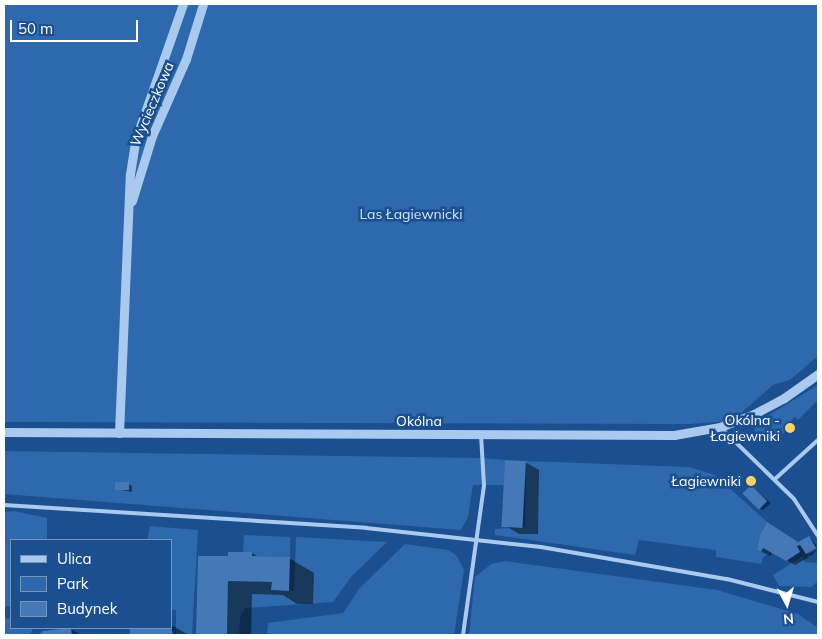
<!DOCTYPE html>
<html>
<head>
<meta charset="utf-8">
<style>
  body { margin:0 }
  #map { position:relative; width:822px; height:639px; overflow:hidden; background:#1b4f8f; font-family:Mulish,sans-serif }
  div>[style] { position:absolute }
  .green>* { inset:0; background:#2e69ad }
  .shadow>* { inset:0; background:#0007 }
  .building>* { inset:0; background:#4478b7; transform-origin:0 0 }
  .service>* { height:4px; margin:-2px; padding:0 2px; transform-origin:2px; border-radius:2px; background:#a9c9ee }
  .tertiary>* { height:9px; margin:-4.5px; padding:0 4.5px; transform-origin:4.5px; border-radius:4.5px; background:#a9c9ee }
  .dots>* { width:14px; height:14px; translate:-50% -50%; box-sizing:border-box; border:2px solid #1b4f8f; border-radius:50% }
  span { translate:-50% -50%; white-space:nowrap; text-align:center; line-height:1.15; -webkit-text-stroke:5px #1b4f8f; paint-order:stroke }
  .street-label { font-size:14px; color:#fff }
  .park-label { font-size:14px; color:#cfe3fa }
  .poi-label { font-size:14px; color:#fff }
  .right { translate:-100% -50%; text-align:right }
  .frame { position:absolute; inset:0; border:5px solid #fff; pointer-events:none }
  .legend { position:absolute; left:10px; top:539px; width:162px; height:90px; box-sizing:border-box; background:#1b4f8f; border:1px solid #7695bc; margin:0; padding:6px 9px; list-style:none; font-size:15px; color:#fff }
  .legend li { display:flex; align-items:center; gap:10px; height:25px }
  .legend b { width:25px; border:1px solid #7695bc }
  .north { position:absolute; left:762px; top:579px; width:50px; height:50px; -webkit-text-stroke:4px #1b4f8f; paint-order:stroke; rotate:174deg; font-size:14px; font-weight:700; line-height:20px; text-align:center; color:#fff }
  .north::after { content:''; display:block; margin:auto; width:18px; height:22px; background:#fff; clip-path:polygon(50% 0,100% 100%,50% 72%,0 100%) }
  .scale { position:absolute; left:10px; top:20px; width:128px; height:22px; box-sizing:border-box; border:2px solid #fff; border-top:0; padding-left:6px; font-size:15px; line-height:18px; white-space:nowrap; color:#fff; -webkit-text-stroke:4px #1b4f8f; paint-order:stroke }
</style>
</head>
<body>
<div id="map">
  <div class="green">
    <i style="clip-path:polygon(4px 4px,818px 4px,818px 356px,790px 380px,773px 385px,732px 421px,689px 424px,4px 422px)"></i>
    <i style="clip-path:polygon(818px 385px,818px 400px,798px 420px,795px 417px,786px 425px,789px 429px,778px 437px,780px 441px,773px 444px,753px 436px,756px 423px)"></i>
    <i style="clip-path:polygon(4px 451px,483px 458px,505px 460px,505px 485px,473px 485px,468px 517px,461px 530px,4px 494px)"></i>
    <i style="clip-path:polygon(526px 461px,689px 467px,715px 475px,767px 522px,760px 535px,757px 550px,761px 552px,763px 548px,771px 553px,763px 557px,761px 564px,716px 557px,716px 550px,639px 540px,635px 555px,495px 535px,495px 529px,525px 527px)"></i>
    <i style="clip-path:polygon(14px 511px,47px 518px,47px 540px,11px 540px,11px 606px,4px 607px,4px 512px)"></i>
    <i style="clip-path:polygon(150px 526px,198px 530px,192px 635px,196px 635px,176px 635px,176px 610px,171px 609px,171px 540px,147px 540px)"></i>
    <i style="clip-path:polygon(244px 535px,290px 537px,290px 557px,252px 556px,252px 552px,243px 552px)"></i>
    <i style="clip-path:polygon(296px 537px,387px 542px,351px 577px,333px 602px,245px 608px,240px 618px,239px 635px,227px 635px,228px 581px,272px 582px,272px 590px,294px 591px)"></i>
    <i style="clip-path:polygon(405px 544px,448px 550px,457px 556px,464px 570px,454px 635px,267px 635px,268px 623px,343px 613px,359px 589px)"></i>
    <i style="clip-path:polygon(803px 556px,804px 562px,817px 563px,818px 581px,811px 587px,779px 586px,773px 575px)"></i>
    <i style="clip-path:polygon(505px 561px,717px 590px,798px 614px,818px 628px,818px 635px,469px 635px,475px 577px,491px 564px)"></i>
    <i style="clip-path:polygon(4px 618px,11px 619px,11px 628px,33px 628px,30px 635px,4px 635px)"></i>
  </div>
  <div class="shadow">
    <i style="clip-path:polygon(525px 462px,539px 470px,538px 534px,519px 534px,506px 526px)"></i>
    <i style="clip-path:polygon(128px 484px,132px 486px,132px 492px,116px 489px)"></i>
    <i style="clip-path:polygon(752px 487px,771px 503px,763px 510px,759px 508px)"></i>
    <i style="clip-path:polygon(761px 536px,799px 543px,809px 537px,817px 546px,808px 552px,809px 557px,795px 565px,773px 552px,770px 556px,758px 550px)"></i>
    <i style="clip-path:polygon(818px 549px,811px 556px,808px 554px)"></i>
    <i style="clip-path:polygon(252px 553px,260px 558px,289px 558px,314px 573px,313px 604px,297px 604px,283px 595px,252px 594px,251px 635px,197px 635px,199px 557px,229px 557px)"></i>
    <i style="clip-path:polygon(173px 626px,189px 635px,130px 635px,131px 628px)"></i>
    <i style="clip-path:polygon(71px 629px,81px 635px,39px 635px)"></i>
  </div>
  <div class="building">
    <i style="left:505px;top:460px;width:21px;height:67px;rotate:3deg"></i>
    <i style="left:115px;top:482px;width:14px;height:8px"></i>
    <i style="left:751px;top:485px;width:23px;height:12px;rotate:45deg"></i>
    <i style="clip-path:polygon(767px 522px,798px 542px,809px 536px,816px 548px,806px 554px,800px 545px,797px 546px,800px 552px,786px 561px,763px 548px,761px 552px,757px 550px,760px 535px)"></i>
    <i style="clip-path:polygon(228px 552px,252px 552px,252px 556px,290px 557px,289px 591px,271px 590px,272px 582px,228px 581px,227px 635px,196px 635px,198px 556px,228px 556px)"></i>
    <i style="clip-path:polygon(171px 625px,173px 635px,130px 635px,130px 628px,171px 628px)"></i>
    <i style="clip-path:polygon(71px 628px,72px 635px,39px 635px,43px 631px)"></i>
  </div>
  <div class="service">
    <i style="left:720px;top:427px;width:103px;rotate:44.2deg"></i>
    <i style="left:794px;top:499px;width:44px;rotate:57deg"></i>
    <i style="left:775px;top:479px;width:58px;rotate:-42.2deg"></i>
    <i style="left:4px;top:505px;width:363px;rotate:3.6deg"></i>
    <i style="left:366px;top:528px;width:176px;rotate:6.2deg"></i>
    <i style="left:541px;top:547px;width:189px;rotate:9.8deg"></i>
    <i style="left:727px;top:579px;width:94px;rotate:14.2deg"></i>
    <i style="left:463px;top:635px;width:151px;rotate:-82deg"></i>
    <i style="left:484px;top:485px;width:50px;rotate:-93.4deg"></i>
  </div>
  <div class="tertiary">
    <i style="left:132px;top:201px;width:68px;rotate:-72.9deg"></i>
    <i style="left:152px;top:136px;width:84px;rotate:-66.2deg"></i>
    <i style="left:186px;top:59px;width:58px;rotate:-72.8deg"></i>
    <i style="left:4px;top:432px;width:670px;rotate:0.26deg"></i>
    <i style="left:674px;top:435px;width:47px;rotate:-9.9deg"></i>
    <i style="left:720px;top:427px;width:36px;rotate:-21deg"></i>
    <i style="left:754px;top:414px;width:34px;rotate:-28deg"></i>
    <i style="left:784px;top:398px;width:42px;rotate:-35.2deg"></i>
    <i style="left:119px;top:433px;width:259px;rotate:-87.6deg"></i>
    <i style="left:130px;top:174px;width:36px;rotate:-81deg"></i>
    <i style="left:136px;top:138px;width:142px;rotate:-70.7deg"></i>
  </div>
  <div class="dots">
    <i style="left:790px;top:428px;background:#ffd166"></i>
    <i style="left:751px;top:481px;background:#ffd166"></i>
  </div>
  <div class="street-label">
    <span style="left:152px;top:104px;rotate:-67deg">Wycieczkowa</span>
    <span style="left:419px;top:421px">Okólna</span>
  </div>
  <div class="park-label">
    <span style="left:411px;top:214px">Las Łagiewnicki</span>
  </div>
  <div class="poi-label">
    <span class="right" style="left:780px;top:428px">Okólna -<br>Łagiewniki</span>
    <span class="right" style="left:741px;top:481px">Łagiewniki</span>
  </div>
  <div class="frame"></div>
  <ul class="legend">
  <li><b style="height:6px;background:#a9c9ee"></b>Ulica</li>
  <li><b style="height:14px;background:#2e69ad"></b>Park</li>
  <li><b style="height:14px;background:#4478b7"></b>Budynek</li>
  </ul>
  <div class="north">N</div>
  <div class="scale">50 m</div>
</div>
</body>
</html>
